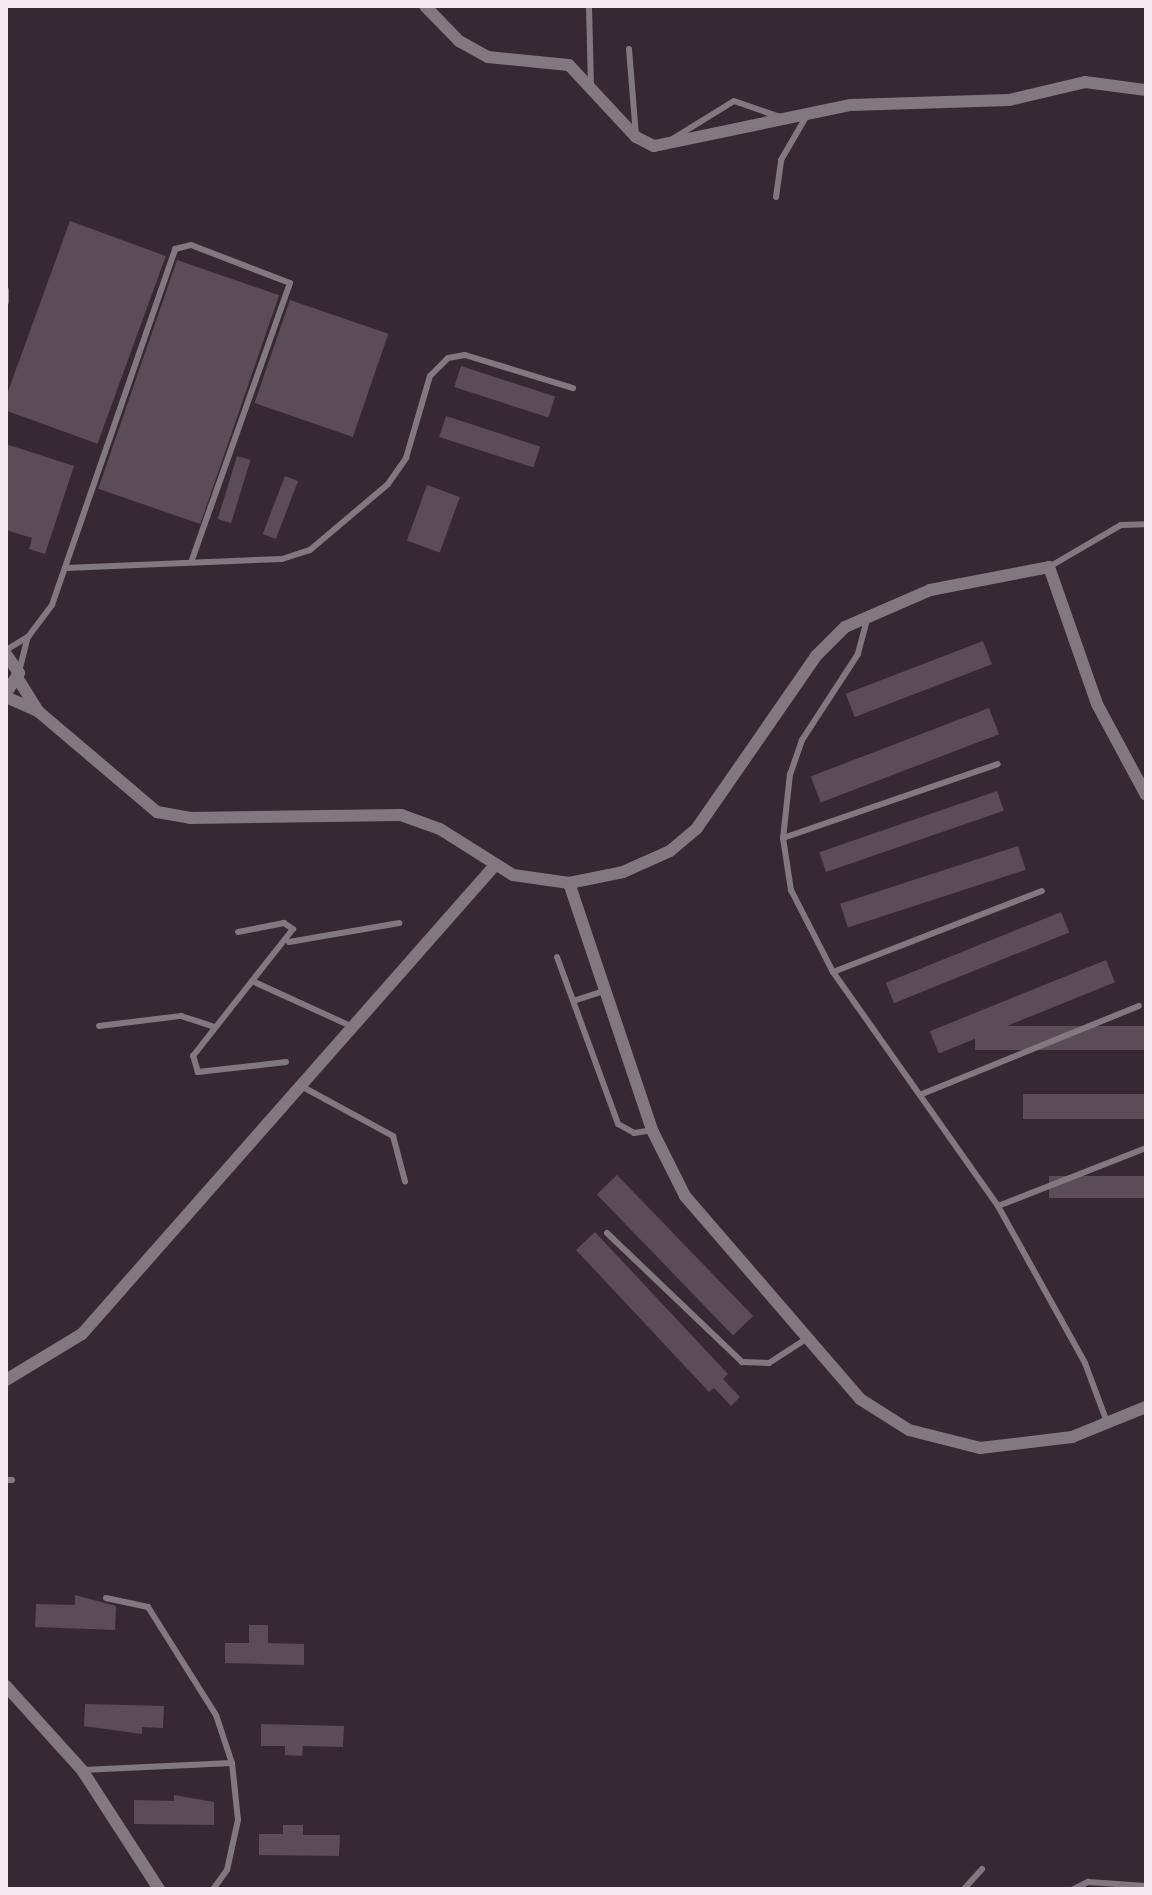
<!DOCTYPE html>
<html>
<head>
<meta charset="utf-8">
<style>
  body { margin:0 }
  #map { position:relative; width:1152px; height:1895px; overflow:hidden; background:#372931; font-family:"Alegreya Sans",sans-serif }
  div>[style] { position:absolute }
  .building>* { inset:0; background:#5b4c55; transform-origin:0 0 }
  .lane>* { height:6px; margin:-3px; padding:0 3px; transform-origin:3px; border-radius:3px; background:#81797e }
  .street>* { height:12px; margin:-6px; padding:0 6px; transform-origin:6px; border-radius:6px; background:#81797e }
  span { translate:-50% -50%; white-space:nowrap; text-align:center; line-height:1.15; -webkit-text-stroke:6px #372931; paint-order:stroke }
  .frame { position:absolute; inset:0; border:8px solid #f4eaf0; pointer-events:none }
</style>
</head>
<body>
<div id="map">
  <div class="building">
    <i style="left:70px;top:221px;width:102px;height:200px;rotate:20deg"></i>
    <i style="left:177px;top:260px;width:108px;height:242px;rotate:19deg"></i>
    <i style="left:290px;top:300px;width:104px;height:109px;rotate:19deg"></i>
    <i style="left:461px;top:366px;width:99px;height:22px;rotate:18deg"></i>
    <i style="left:446px;top:416px;width:99px;height:22px;rotate:18deg"></i>
    <i style="clip-path:polygon(6px 444px,74px 466px,45px 554px,29px 549px,32px 538px,6px 530px)"></i>
    <i style="left:237px;top:456px;width:14px;height:66px;rotate:17deg"></i>
    <i style="left:285px;top:476px;width:14px;height:62px;rotate:21deg"></i>
    <i style="left:427px;top:485px;width:35px;height:59px;rotate:20deg"></i>
    <i style="left:983px;top:641px;width:25px;height:147px;rotate:69deg"></i>
    <i style="left:989px;top:708px;width:28px;height:191px;rotate:69deg"></i>
    <i style="left:997px;top:791px;width:21px;height:188px;rotate:71deg"></i>
    <i style="left:1018px;top:846px;width:25px;height:187px;rotate:72deg"></i>
    <i style="left:1061px;top:912px;width:22px;height:189px;rotate:68deg"></i>
    <i style="left:1106px;top:960px;width:24px;height:190px;rotate:68deg"></i>
    <i style="left:1146px;top:1026px;width:24px;height:171px;rotate:90deg"></i>
    <i style="left:1146px;top:1094px;width:25px;height:123px;rotate:90deg"></i>
    <i style="left:617px;top:1175px;width:196px;height:28px;rotate:46deg"></i>
    <i style="left:1146px;top:1176px;width:22px;height:97px;rotate:90deg"></i>
    <i style="clip-path:polygon(595px 1232px,728px 1374px,723px 1379px,740px 1397px,731px 1406px,714px 1388px,709px 1392px,576px 1250px)"></i>
    <i style="clip-path:polygon(75px 1595px,116px 1606px,115px 1630px,35px 1627px,36px 1604px,75px 1605px)"></i>
    <i style="clip-path:polygon(249px 1625px,268px 1625px,268px 1643px,304px 1644px,304px 1665px,225px 1663px,225px 1643px,249px 1643px)"></i>
    <i style="clip-path:polygon(85px 1704px,164px 1706px,163px 1728px,142px 1727px,142px 1734px,84px 1726px)"></i>
    <i style="clip-path:polygon(261px 1724px,344px 1726px,343px 1747px,303px 1746px,302px 1756px,285px 1755px,285px 1746px,261px 1746px)"></i>
    <i style="clip-path:polygon(174px 1795px,214px 1802px,214px 1825px,134px 1824px,134px 1800px,174px 1801px)"></i>
    <i style="clip-path:polygon(283px 1825px,303px 1825px,303px 1835px,340px 1835px,339px 1856px,259px 1855px,259px 1834px,283px 1834px)"></i>
  </div>
  <div class="lane">
    <i style="left:589px;top:6px;width:80px;rotate:88.6deg"></i>
    <i style="left:629px;top:49px;width:87px;rotate:85.4deg"></i>
    <i style="left:674px;top:138px;width:70px;rotate:-31.7deg"></i>
    <i style="left:734px;top:101px;width:49px;rotate:19.2deg"></i>
    <i style="left:776px;top:197px;width:37px;rotate:-82deg"></i>
    <i style="left:781px;top:160px;width:50px;rotate:-59.8deg"></i>
    <i style="left:6px;top:290px;width:12px;rotate:90deg"></i>
    <i style="left:1049px;top:567px;width:83px;rotate:-30.3deg"></i>
    <i style="left:1121px;top:525px;width:25px;rotate:-2deg"></i>
    <i style="left:66px;top:568px;width:216px;rotate:-2.4deg"></i>
    <i style="left:282px;top:559px;width:29px;rotate:-18deg"></i>
    <i style="left:310px;top:550px;width:102px;rotate:-40.2deg"></i>
    <i style="left:388px;top:484px;width:32px;rotate:-55deg"></i>
    <i style="left:406px;top:458px;width:85px;rotate:-73.7deg"></i>
    <i style="left:430px;top:376px;width:25px;rotate:-45deg"></i>
    <i style="left:448px;top:358px;width:17px;rotate:-10deg"></i>
    <i style="left:465px;top:355px;width:113px;rotate:17deg"></i>
    <i style="left:868px;top:616px;width:39px;rotate:105deg"></i>
    <i style="left:858px;top:654px;width:103px;rotate:123.1deg"></i>
    <i style="left:802px;top:740px;width:36px;rotate:109deg"></i>
    <i style="left:790px;top:774px;width:64px;rotate:96.2deg"></i>
    <i style="left:783px;top:838px;width:53px;rotate:81.3deg"></i>
    <i style="left:791px;top:890px;width:92px;rotate:62.9deg"></i>
    <i style="left:833px;top:972px;width:286px;rotate:54.8deg"></i>
    <i style="left:998px;top:1206px;width:179px;rotate:61deg"></i>
    <i style="left:1085px;top:1363px;width:63px;rotate:69.6deg"></i>
    <i style="left:6px;top:650px;width:26px;rotate:-31deg"></i>
    <i style="left:28px;top:637px;width:40px;rotate:-53deg"></i>
    <i style="left:52px;top:605px;width:377px;rotate:-70.9deg"></i>
    <i style="left:175px;top:249px;width:16px;rotate:-14deg"></i>
    <i style="left:191px;top:245px;width:106px;rotate:21deg"></i>
    <i style="left:290px;top:283px;width:293px;rotate:109.5deg"></i>
    <i style="left:19px;top:672px;width:36px;rotate:-76deg"></i>
    <i style="left:783px;top:838px;width:227px;rotate:-19deg"></i>
    <i style="left:238px;top:932px;width:47px;rotate:-11.1deg"></i>
    <i style="left:284px;top:923px;width:11px;rotate:34deg"></i>
    <i style="left:293px;top:929px;width:66px;rotate:128.3deg"></i>
    <i style="left:289px;top:942px;width:112px;rotate:-9.8deg"></i>
    <i style="left:557px;top:957px;width:178px;rotate:69.9deg"></i>
    <i style="left:618px;top:1124px;width:18px;rotate:29deg"></i>
    <i style="left:634px;top:1133px;width:18px;rotate:-9deg"></i>
    <i style="left:833px;top:972px;width:224px;rotate:-21.2deg"></i>
    <i style="left:573px;top:1001px;width:33px;rotate:-18deg"></i>
    <i style="left:99px;top:1026px;width:83px;rotate:-7deg"></i>
    <i style="left:181px;top:1016px;width:32px;rotate:18deg"></i>
    <i style="left:286px;top:1062px;width:89px;rotate:173.5deg"></i>
    <i style="left:198px;top:1072px;width:17px;rotate:-107deg"></i>
    <i style="left:193px;top:1056px;width:95px;rotate:-51.8deg"></i>
    <i style="left:252px;top:981px;width:111px;rotate:24.5deg"></i>
    <i style="left:301px;top:1086px;width:105px;rotate:28.5deg"></i>
    <i style="left:393px;top:1136px;width:47px;rotate:75.1deg"></i>
    <i style="left:922px;top:1094px;width:234px;rotate:-22.1deg"></i>
    <i style="left:998px;top:1206px;width:159px;rotate:-21.4deg"></i>
    <i style="left:607px;top:1233px;width:187px;rotate:43.7deg"></i>
    <i style="left:742px;top:1362px;width:27px;rotate:2deg"></i>
    <i style="left:769px;top:1363px;width:40px;rotate:-32.9deg"></i>
    <i style="left:6px;top:1480px;width:6px"></i>
    <i style="left:106px;top:1598px;width:43px;rotate:12.1deg"></i>
    <i style="left:148px;top:1607px;width:128px;rotate:57.8deg"></i>
    <i style="left:216px;top:1715px;width:51px;rotate:71.6deg"></i>
    <i style="left:232px;top:1763px;width:57px;rotate:84deg"></i>
    <i style="left:238px;top:1820px;width:51px;rotate:102.4deg"></i>
    <i style="left:227px;top:1870px;width:24px;rotate:126deg"></i>
    <i style="left:82px;top:1770px;width:150px;rotate:-2.7deg"></i>
    <i style="left:964px;top:1889px;width:27px;rotate:-48deg"></i>
    <i style="left:1074px;top:1889px;width:16px;rotate:-27deg"></i>
    <i style="left:1088px;top:1882px;width:58px;rotate:3.9deg"></i>
  </div>
  <div class="street">
    <i style="left:425px;top:6px;width:49px;rotate:45.8deg"></i>
    <i style="left:459px;top:41px;width:33px;rotate:29deg"></i>
    <i style="left:488px;top:57px;width:81px;rotate:5.6deg"></i>
    <i style="left:569px;top:65px;width:98px;rotate:47.1deg"></i>
    <i style="left:636px;top:137px;width:20px;rotate:27deg"></i>
    <i style="left:654px;top:146px;width:201px;rotate:-11.8deg"></i>
    <i style="left:851px;top:105px;width:158px;rotate:-1.8deg"></i>
    <i style="left:1009px;top:100px;width:78px;rotate:-13.3deg"></i>
    <i style="left:1085px;top:82px;width:62px;rotate:7.5deg"></i>
    <i style="left:6px;top:654px;width:23px;rotate:56deg"></i>
    <i style="left:19px;top:673px;width:24px;rotate:123deg"></i>
    <i style="left:18px;top:679px;width:39px;rotate:58deg"></i>
    <i style="left:39px;top:712px;width:155px;rotate:40.3deg"></i>
    <i style="left:157px;top:812px;width:34px;rotate:10deg"></i>
    <i style="left:190px;top:818px;width:211px;rotate:-0.8deg"></i>
    <i style="left:401px;top:815px;width:41px;rotate:19.7deg"></i>
    <i style="left:440px;top:829px;width:86px;rotate:32.2deg"></i>
    <i style="left:513px;top:875px;width:57px;rotate:8.1deg"></i>
    <i style="left:569px;top:883px;width:55px;rotate:-11.5deg"></i>
    <i style="left:623px;top:872px;width:51px;rotate:-24.1deg"></i>
    <i style="left:670px;top:851px;width:35px;rotate:-40deg"></i>
    <i style="left:697px;top:828px;width:209px;rotate:-55.3deg"></i>
    <i style="left:816px;top:656px;width:41px;rotate:-45deg"></i>
    <i style="left:845px;top:627px;width:93px;rotate:-23.5deg"></i>
    <i style="left:930px;top:590px;width:121px;rotate:-10.9deg"></i>
    <i style="left:1049px;top:567px;width:145px;rotate:70.7deg"></i>
    <i style="left:1097px;top:704px;width:103px;rotate:61.7deg"></i>
    <i style="left:6px;top:697px;width:36px;rotate:24deg"></i>
    <i style="left:569px;top:883px;width:261px;rotate:71.4deg"></i>
    <i style="left:652px;top:1130px;width:74px;rotate:63.4deg"></i>
    <i style="left:685px;top:1196px;width:268px;rotate:49.2deg"></i>
    <i style="left:860px;top:1399px;width:58px;rotate:32.3deg"></i>
    <i style="left:909px;top:1430px;width:73px;rotate:14.2deg"></i>
    <i style="left:980px;top:1448px;width:93px;rotate:-6.8deg"></i>
    <i style="left:1072px;top:1437px;width:80px;rotate:-22.1deg"></i>
    <i style="left:6px;top:1380px;width:89px;rotate:-31.2deg"></i>
    <i style="left:82px;top:1334px;width:626px;rotate:-48.62deg"></i>
    <i style="left:6px;top:1686px;width:113px;rotate:47.9deg"></i>
    <i style="left:82px;top:1770px;width:142px;rotate:57.1deg"></i>
  </div>
  <div class="frame"></div>
</div>
</body>
</html>
